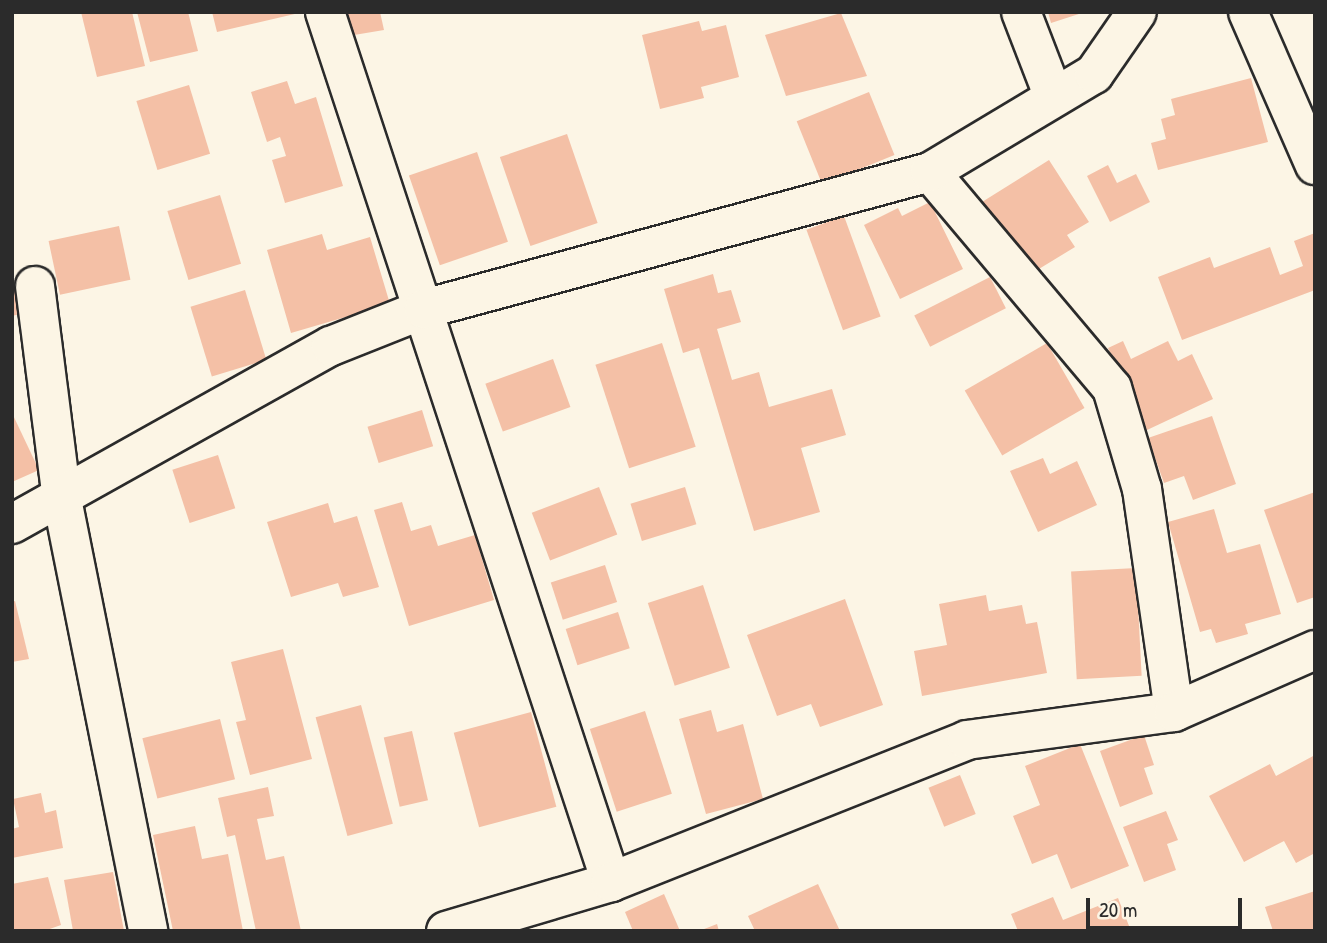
<!DOCTYPE html>
<html>
<head>
<meta charset="utf-8">
<style>
  body { margin:0 }
  #map { position:relative; width:1327px; height:943px; overflow:hidden; background:#fcf5e5; font-family:"Patrick Hand",sans-serif }
  div>[style] { position:absolute }
  .building>* { inset:0; background:#f4c0a6; transform-origin:0 0 }
  .roads { filter:drop-shadow(2px 0 #2b2b2b) drop-shadow(-2px 0 #2b2b2b) drop-shadow(0 2px #2b2b2b) drop-shadow(0 -2px #2b2b2b) }
  .minor>* { height:38px; margin:-19px; padding:0 19px; transform-origin:19px; border-radius:19px; background:#fcf5e5 }
  span { translate:-50% -50%; white-space:nowrap; text-align:center; line-height:1.15; -webkit-text-stroke:6px #fcf5e5; paint-order:stroke }
  .frame { position:absolute; inset:0; border:14px solid #2b2b2b; pointer-events:none }
  .scale { position:absolute; left:1086px; top:898px; width:156px; height:32px; box-sizing:border-box; border:4px solid #2b2b2b; border-top:0; padding-left:9px; font-size:21px; line-height:24px; white-space:nowrap; color:#2b2b2b; -webkit-text-stroke:5px #fcf5e5; paint-order:stroke }
</style>
</head>
<body>
<div id="map">
  <div class="building">
    <i style="clip-path:polygon(81px 12px,132px 12px,145px 66px,97px 77px)"></i>
    <i style="clip-path:polygon(137px 12px,188px 12px,198px 51px,150px 62px)"></i>
    <i style="clip-path:polygon(212px 12px,299px 12px,299px 13px,217px 32px)"></i>
    <i style="clip-path:polygon(343px 12px,380px 12px,384px 30px,348px 36px)"></i>
    <i style="clip-path:polygon(1048px 12px,1082px 12px,1082px 13px,1051px 23px)"></i>
    <i style="clip-path:polygon(841px 13px,867px 76px,786px 96px,765px 35px)"></i>
    <i style="clip-path:polygon(699px 21px,702px 31px,726px 25px,739px 77px,701px 87px,704px 98px,660px 109px,642px 35px)"></i>
    <i style="clip-path:polygon(1251px 78px,1268px 142px,1158px 170px,1151px 143px,1166px 139px,1161px 119px,1175px 115px,1171px 99px)"></i>
    <i style="clip-path:polygon(287px 81px,295px 104px,316px 97px,343px 186px,285px 203px,272px 160px,286px 156px,280px 137px,267px 142px,251px 92px)"></i>
    <i style="left:189px;top:85px;width:72px;height:55px;rotate:73deg"></i>
    <i style="left:869px;top:92px;width:68px;height:78px;rotate:68deg"></i>
    <i style="left:567px;top:134px;width:94px;height:71px;rotate:71deg"></i>
    <i style="left:477px;top:152px;width:95px;height:72px;rotate:71deg"></i>
    <i style="clip-path:polygon(1049px 160px,1089px 222px,1067px 235px,1075px 247px,1029px 275px,982px 202px)"></i>
    <i style="clip-path:polygon(1108px 165px,1117px 183px,1136px 174px,1150px 202px,1110px 222px,1087px 176px)"></i>
    <i style="left:220px;top:195px;width:72px;height:55px;rotate:73deg"></i>
    <i style="clip-path:polygon(930px 202px,963px 269px,900px 299px,864px 225px,898px 208px,902px 216px)"></i>
    <i style="left:844px;top:216px;width:107px;height:40px;rotate:70deg"></i>
    <i style="left:119px;top:226px;width:55px;height:72px;rotate:78deg"></i>
    <i style="clip-path:polygon(1315px 233px,1315px 290px,1182px 340px,1158px 277px,1210px 257px,1214px 268px,1270px 247px,1280px 275px,1303px 266px,1294px 241px)"></i>
    <i style="clip-path:polygon(322px 234px,327px 250px,370px 237px,390px 304px,291px 333px,267px 250px)"></i>
    <i style="clip-path:polygon(713px 274px,718px 293px,731px 290px,741px 322px,717px 329px,732px 380px,759px 372px,769px 407px,832px 389px,846px 435px,801px 448px,820px 512px,754px 531px,699px 348px,683px 353px,664px 289px)"></i>
    <i style="clip-path:polygon(12px 276px,20px 314px,12px 316px)"></i>
    <i style="left:990px;top:277px;width:35px;height:85px;rotate:63deg"></i>
    <i style="left:245px;top:290px;width:73px;height:57px;rotate:73deg"></i>
    <i style="clip-path:polygon(1123px 341px,1131px 359px,1168px 341px,1178px 361px,1192px 354px,1213px 399px,1147px 430px,1108px 348px)"></i>
    <i style="left:662px;top:343px;width:109px;height:70px;rotate:72deg"></i>
    <i style="left:1047px;top:343px;width:75px;height:95px;rotate:60deg"></i>
    <i style="left:553px;top:359px;width:51px;height:72px;rotate:70deg"></i>
    <i style="left:422px;top:410px;width:38px;height:57px;rotate:73deg"></i>
    <i style="clip-path:polygon(12px 413px,39px 470px,12px 482px)"></i>
    <i style="clip-path:polygon(1212px 416px,1236px 484px,1193px 500px,1184px 476px,1164px 483px,1148px 438px)"></i>
    <i style="left:218px;top:455px;width:56px;height:48px;rotate:72deg"></i>
    <i style="clip-path:polygon(1043px 458px,1050px 474px,1077px 461px,1097px 505px,1038px 532px,1010px 471px)"></i>
    <i style="left:599px;top:487px;width:51px;height:72px;rotate:69deg"></i>
    <i style="left:685px;top:487px;width:39px;height:57px;rotate:73deg"></i>
    <i style="clip-path:polygon(1315px 492px,1315px 597px,1297px 603px,1264px 510px)"></i>
    <i style="clip-path:polygon(402px 502px,411px 531px,431px 525px,438px 546px,475px 535px,494px 600px,409px 626px,374px 510px)"></i>
    <i style="clip-path:polygon(328px 503px,334px 523px,357px 516px,379px 587px,343px 597px,338px 583px,291px 597px,267px 522px)"></i>
    <i style="clip-path:polygon(1214px 509px,1227px 553px,1260px 544px,1281px 614px,1245px 624px,1248px 634px,1216px 643px,1211px 629px,1200px 632px,1168px 522px)"></i>
    <i style="left:605px;top:565px;width:39px;height:57px;rotate:72deg"></i>
    <i style="left:1136px;top:568px;width:108px;height:65px;rotate:87deg"></i>
    <i style="left:703px;top:585px;width:87px;height:58px;rotate:72deg"></i>
    <i style="clip-path:polygon(986px 595px,989px 611px,1022px 605px,1026px 624px,1037px 622px,1047px 673px,922px 696px,914px 651px,947px 645px,939px 604px)"></i>
    <i style="clip-path:polygon(845px 599px,883px 705px,820px 727px,811px 704px,777px 716px,747px 635px)"></i>
    <i style="clip-path:polygon(15px 601px,29px 659px,12px 662px,12px 602px)"></i>
    <i style="left:618px;top:612px;width:38px;height:55px;rotate:72deg"></i>
    <i style="clip-path:polygon(283px 649px,312px 759px,250px 775px,236px 722px,246px 720px,231px 662px)"></i>
    <i style="left:361px;top:705px;width:123px;height:47px;rotate:75deg"></i>
    <i style="clip-path:polygon(711px 710px,717px 732px,743px 724px,763px 799px,706px 814px,679px 719px)"></i>
    <i style="left:645px;top:711px;width:87px;height:58px;rotate:72deg"></i>
    <i style="left:531px;top:712px;width:98px;height:80px;rotate:75deg"></i>
    <i style="left:220px;top:719px;width:62px;height:80px;rotate:76deg"></i>
    <i style="left:412px;top:731px;width:71px;height:29px;rotate:77deg"></i>
    <i style="clip-path:polygon(1144px 735px,1154px 765px,1144px 768px,1153px 794px,1120px 807px,1100px 751px)"></i>
    <i style="clip-path:polygon(1080px 744px,1129px 866px,1071px 889px,1057px 854px,1032px 864px,1013px 816px,1040px 805px,1025px 766px)"></i>
    <i style="clip-path:polygon(1315px 755px,1315px 853px,1296px 863px,1284px 841px,1244px 862px,1209px 796px,1270px 764px,1276px 776px)"></i>
    <i style="left:960px;top:775px;width:42px;height:34px;rotate:68deg"></i>
    <i style="clip-path:polygon(268px 787px,274px 816px,257px 819px,266px 860px,284px 856px,301px 931px,256px 931px,235px 835px,227px 837px,218px 798px)"></i>
    <i style="clip-path:polygon(41px 793px,45px 813px,56px 810px,63px 848px,12px 858px,12px 829px,19px 827px,13px 799px)"></i>
    <i style="clip-path:polygon(1166px 811px,1178px 840px,1167px 844px,1176px 870px,1144px 882px,1123px 827px)"></i>
    <i style="clip-path:polygon(195px 826px,202px 859px,228px 854px,243px 931px,173px 931px,153px 835px)"></i>
    <i style="clip-path:polygon(113px 872px,124px 931px,73px 931px,64px 880px)"></i>
    <i style="clip-path:polygon(48px 877px,61px 925px,44px 931px,12px 931px,12px 884px)"></i>
    <i style="clip-path:polygon(818px 884px,840px 931px,755px 931px,748px 916px)"></i>
    <i style="clip-path:polygon(1315px 891px,1315px 931px,1273px 931px,1265px 907px)"></i>
    <i style="clip-path:polygon(664px 894px,680px 931px,633px 931px,625px 912px)"></i>
    <i style="clip-path:polygon(1053px 897px,1063px 920px,1118px 898px,1131px 931px,1018px 931px,1011px 914px)"></i>
    <i style="clip-path:polygon(717px 924px,719px 931px,699px 931px)"></i>
  </div>
  <div class="roads">
    <div class="minor">
      <i style="left:325px;top:12px;width:916px;rotate:71.8deg"></i>
      <i style="left:1021px;top:12px;width:89px;rotate:68.9deg"></i>
      <i style="left:1248px;top:12px;width:167px;rotate:66.4deg"></i>
      <i style="left:930px;top:172px;width:282px;rotate:49.9deg"></i>
      <i style="left:1112px;top:388px;width:105px;rotate:73.5deg"></i>
      <i style="left:1142px;top:489px;width:225px;rotate:81.8deg"></i>
      <i style="left:35px;top:286px;width:215px;rotate:82.8deg"></i>
      <i style="left:62px;top:499px;width:440px;rotate:78.7deg"></i>
      <i style="left:12px;top:524px;width:365px;rotate:-29.2deg"></i>
      <i style="left:331px;top:346px;width:100px;rotate:-21.7deg"></i>
      <i style="left:424px;top:309px;width:524px;rotate:-15.15deg"></i>
      <i style="left:930px;top:172px;width:191px;rotate:-30.9deg"></i>
      <i style="left:1094px;top:74px;width:75px;rotate:-55.3deg"></i>
      <i style="left:446px;top:931px;width:172px;rotate:-16.5deg"></i>
      <i style="left:611px;top:882px;width:383px;rotate:-21.7deg"></i>
      <i style="left:967px;top:740px;width:209px;rotate:-7.7deg"></i>
      <i style="left:1174px;top:712px;width:154px;rotate:-23.7deg"></i>
    </div>
  </div>
  <div class="frame"></div>
  <div class="scale">20 m</div>
</div>
</body>
</html>
